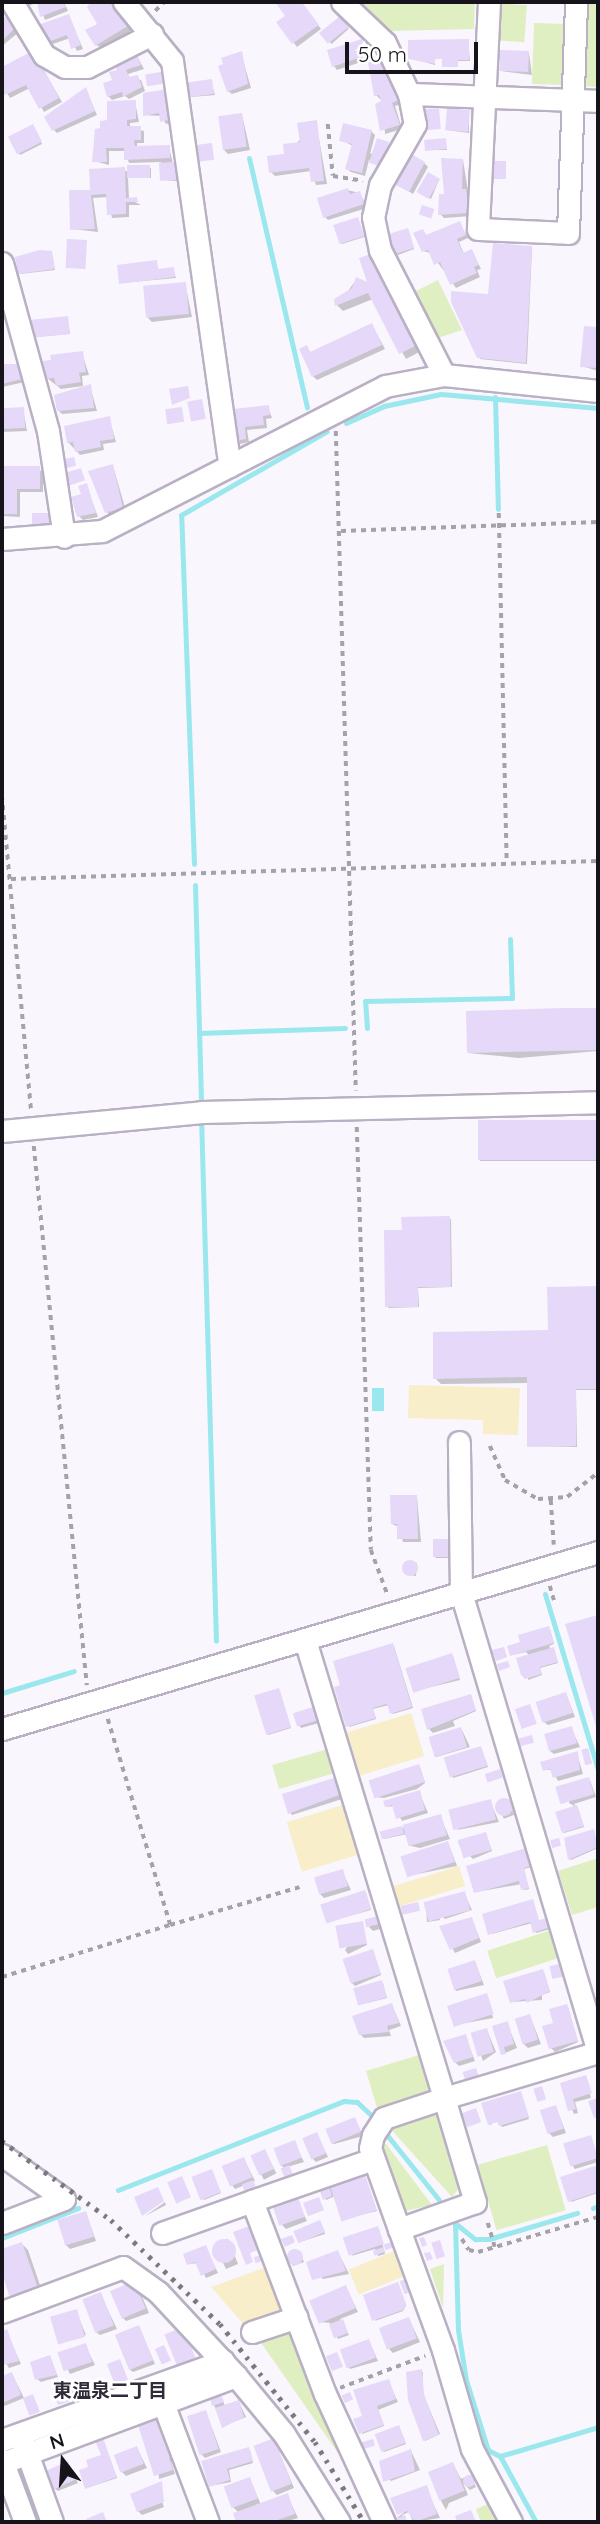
<!DOCTYPE html>
<html>
<head>
<meta charset="utf-8">
<style>
  body { margin:0 }
  #map { position:relative; width:600px; height:2524px; overflow:hidden; background:#f9f6fe; font-family:Quicksand,"Noto Sans JP",sans-serif }
  div>[style] { position:absolute }
  .green>* { inset:0; background:#e0efc1; transform-origin:0 0 }
  .sand>* { inset:0; background:#f8eec9; transform-origin:0 0 }
  .water>* { inset:0; background:#9ae7ed; transform-origin:0 0 }
  .shadow>* { inset:0; background:#0003; transform-origin:0 0 }
  .stream>* { height:5px; margin:-2.5px; padding:0 2.5px; transform-origin:2.5px; border-radius:2.5px; background:#9ae7ed }
  .building>* { inset:0; background:#e6d8f8; transform-origin:0 0 }
  .round { border-radius:50% }
  .path>* { height:3.5px; margin-top:-1.75px; transform-origin:0; background:repeating-linear-gradient(90deg,#a5a2aa 0 5px,transparent 0 10px) }
  .roads { filter:drop-shadow(2px 0 #b9b1c3) drop-shadow(-2px 0 #b9b1c3) drop-shadow(0 2px #b9b1c3) drop-shadow(0 -2px #b9b1c3) }
  .minor>* { height:21px; margin:-10.5px; padding:0 10.5px; transform-origin:10.5px; border-radius:10.5px; background:#fff }
  .rail>* { height:5px; margin-top:-2.5px; transform-origin:0; background:repeating-linear-gradient(90deg,#7b787f 0 3.5px,transparent 0 10.5px) }
  span { translate:-50% -50%; white-space:nowrap; text-align:center; line-height:1.15; -webkit-text-stroke:5px #fff; paint-order:stroke }
  .neighbourhood-label { font-size:19px; color:#312a38; font-weight:700 }
  .frame { position:absolute; inset:0; border:4px solid #16131a; pointer-events:none }
  .north { position:absolute; left:28px; top:2426px; width:70px; height:70px; -webkit-text-stroke:5px #fff; paint-order:stroke; rotate:343deg; font-size:19px; font-weight:700; line-height:28px; text-align:center; color:#16131a }
  .north::after { content:''; display:block; margin:auto; width:24px; height:32px; background:#16131a; clip-path:polygon(50% 0,100% 100%,50% 72%,0 100%) }
  .scale { position:absolute; left:345px; top:42px; width:133px; height:32px; box-sizing:border-box; border:4px solid #16131a; border-top:0; padding-left:9px; font-size:21px; line-height:24px; white-space:nowrap; color:#16131a; -webkit-text-stroke:5px #fff; paint-order:stroke }
</style>
</head>
<body>
<div id="map">
  <div class="green">
    <i style="clip-path:polygon(475px 2px,474px 29px,389px 31px,361px 3px)"></i>
    <i style="clip-path:polygon(583px 2px,598px 2px,598px 87px,579px 86px)"></i>
    <i style="left:495px;top:3px;width:32px;height:37px;rotate:4deg"></i>
    <i style="left:534px;top:23px;width:31px;height:61px;rotate:2deg"></i>
    <i style="clip-path:polygon(438px 280px,462px 330px,438px 338px,412px 293px)"></i>
    <i style="left:328px;top:1749px;width:25px;height:58px;rotate:74deg"></i>
    <i style="clip-path:polygon(598px 1858px,598px 1907px,572px 1915px,558px 1871px)"></i>
    <i style="left:551px;top:1930px;width:29px;height:67px;rotate:72deg"></i>
    <i style="clip-path:polygon(419px 2055px,429px 2088px,423px 2097px,378px 2111px,366px 2071px)"></i>
    <i style="clip-path:polygon(437px 2110px,460px 2187px,452px 2197px,387px 2125px)"></i>
    <i style="clip-path:polygon(386px 2144px,432px 2205px,405px 2211px,381px 2146px)"></i>
    <i style="left:547px;top:2145px;width:68px;height:72px;rotate:74deg"></i>
    <i style="clip-path:polygon(444px 2264px,443px 2308px,430px 2269px)"></i>
    <i style="clip-path:polygon(289px 2327px,299px 2331px,345px 2463px,257px 2337px)"></i>
    <i style="clip-path:polygon(25px 2474px,43px 2522px,33px 2522px,17px 2476px)"></i>
    <i style="clip-path:polygon(488px 2504px,496px 2522px,481px 2522px,476px 2509px)"></i>
  </div>
  <div class="sand">
    <i style="clip-path:polygon(409px 1385px,520px 1388px,518px 1435px,483px 1434px,483px 1420px,408px 1418px)"></i>
    <i style="left:411px;top:1713px;width:45px;height:67px;rotate:73deg"></i>
    <i style="left:346px;top:1804px;width:52px;height:62px;rotate:73deg"></i>
    <i style="left:459px;top:1866px;width:21px;height:69px;rotate:73deg"></i>
    <i style="left:397px;top:2250px;width:27px;height:52px;rotate:68deg"></i>
    <i style="clip-path:polygon(272px 2265px,284px 2314px,246px 2327px,211px 2287px)"></i>
  </div>
  <div class="water">
    <i style="left:372px;top:1388px;width:12px;height:23px"></i>
  </div>
  <div class="shadow">
    <i style="clip-path:polygon(21px 2px,64px 2px,68px 11px,45px 20px,38px 2px,26px 7px)"></i>
    <i style="clip-path:polygon(93px 2px,110px 2px,131px 30px,107px 50px,96px 45px,99px 25px)"></i>
    <i style="clip-path:polygon(277px 2px,301px 2px,321px 29px,297px 47px,278px 22px,287px 16px)"></i>
    <i style="clip-path:polygon(69px 16px,83px 49px,77px 51px,70px 38px,53px 44px,37px 27px)"></i>
    <i style="clip-path:polygon(9px 17px,19px 32px,2px 46px,2px 20px)"></i>
    <i style="left:340px;top:19px;width:13px;height:23px;rotate:48deg"></i>
    <i style="clip-path:polygon(361px 41px,368px 53px,362px 55px,364px 61px,337px 70px,334px 66px)"></i>
    <i style="clip-path:polygon(468px 41px,470px 61px,458px 61px,458px 67px,445px 67px,444px 59px,435px 59px,435px 65px,410px 58px)"></i>
    <i style="clip-path:polygon(33px 52px,62px 102px,44px 112px,30px 88px,10px 98px,2px 85px,2px 69px)"></i>
    <i style="clip-path:polygon(241px 53px,251px 88px,232px 94px,228px 91px)"></i>
    <i style="clip-path:polygon(529px 53px,532px 75px,501px 71px)"></i>
    <i style="clip-path:polygon(137px 56px,144px 69px,128px 74px,130px 79px,141px 80px,145px 91px,129px 99px,125px 96px,112px 100px,108px 96px,120px 71px)"></i>
    <i style="clip-path:polygon(385px 63px,402px 104px,395px 106px,402px 129px,385px 134px,383px 102px,376px 95px)"></i>
    <i style="clip-path:polygon(211px 81px,215px 95px,191px 97px)"></i>
    <i style="clip-path:polygon(86px 90px,97px 115px,57px 133px,54px 130px)"></i>
    <i style="clip-path:polygon(171px 95px,176px 122px,166px 124px,161px 116px,144px 115px)"></i>
    <i style="clip-path:polygon(135px 102px,139px 122px,130px 123px,130px 128px,144px 131px,144px 143px,137px 143px,137px 148px,169px 147px,177px 181px,161px 180px,161px 162px,129px 163px,125px 151px,109px 151px,109px 165px,94px 161px,109px 122px)"></i>
    <i style="clip-path:polygon(469px 111px,469px 133px,447px 130px)"></i>
    <i style="clip-path:polygon(242px 115px,250px 150px,228px 154px,224px 150px)"></i>
    <i style="clip-path:polygon(316px 122px,327px 184px,316px 185px,311px 171px,275px 176px,271px 172px)"></i>
    <i style="clip-path:polygon(34px 127px,42px 144px,20px 155px,19px 153px)"></i>
    <i style="clip-path:polygon(371px 131px,375px 135px,370px 154px,390px 145px,382px 166px,369px 160px,365px 176px,351px 172px,347px 169px,353px 146px,341px 140px)"></i>
    <i style="clip-path:polygon(445px 140px,447px 150px,426px 150px)"></i>
    <i style="clip-path:polygon(463px 160px,472px 216px,444px 218px,440px 214px,446px 195px)"></i>
    <i style="clip-path:polygon(424px 163px,428px 167px,413px 194px,396px 183px)"></i>
    <i style="clip-path:polygon(151px 168px,151px 178px,128px 178px,129px 199px,141px 205px,129px 205px,129px 217px,112px 218px,108px 197px,93px 198px,98px 232px,72px 229px,92px 191px,124px 169px,129px 174px)"></i>
    <i style="clip-path:polygon(439px 180px,431px 199px,420px 193px)"></i>
    <i style="clip-path:polygon(347px 190px,360px 193px,367px 208px,328px 220px,325px 217px)"></i>
    <i style="clip-path:polygon(358px 219px,364px 237px,342px 244px,341px 243px)"></i>
    <i style="clip-path:polygon(459px 223px,468px 238px,459px 242px,464px 254px,472px 251px,481px 269px,477px 270px,480px 277px,456px 288px,431px 253px,423px 251px,423px 231px,428px 237px)"></i>
    <i style="clip-path:polygon(409px 232px,414px 249px,398px 255px,396px 253px)"></i>
    <i style="clip-path:polygon(532px 247px,527px 364px,480px 359px,490px 296px)"></i>
    <i style="clip-path:polygon(51px 253px,55px 270px,20px 274px)"></i>
    <i style="clip-path:polygon(156px 262px,159px 271px,173px 269px,176px 278px,121px 283px)"></i>
    <i style="clip-path:polygon(357px 279px,427px 348px,406px 359px,373px 299px,343px 311px,337px 305px)"></i>
    <i style="clip-path:polygon(185px 283px,192px 317px,152px 322px,148px 318px)"></i>
    <i style="clip-path:polygon(67px 318px,70px 334px,34px 337px)"></i>
    <i style="clip-path:polygon(372px 325px,385px 349px,317px 380px,313px 376px,301px 350px,307px 348px,311px 353px)"></i>
    <i style="clip-path:polygon(586px 328px,598px 329px,598px 371px,582px 366px)"></i>
    <i style="clip-path:polygon(82px 353px,89px 375px,82px 376px,83px 386px,61px 389px,47px 378px,53px 362px)"></i>
    <i style="clip-path:polygon(2px 366px,21px 366px,25px 382px,2px 387px)"></i>
    <i style="clip-path:polygon(90px 386px,97px 411px,62px 414px,58px 410px)"></i>
    <i style="clip-path:polygon(268px 407px,272px 418px,266px 419px,267px 428px,247px 430px,249px 442px,240px 444px,236px 411px)"></i>
    <i style="clip-path:polygon(2px 409px,23px 409px,27px 431px,2px 432px)"></i>
    <i style="clip-path:polygon(109px 418px,116px 442px,103px 444px,104px 450px,80px 455px,68px 442px)"></i>
    <i style="clip-path:polygon(113px 466px,126px 511px,111px 516px,107px 512px)"></i>
    <i style="clip-path:polygon(2px 467px,43px 471px,43px 492px,20px 492px,20px 517px,2px 516px)"></i>
    <i style="clip-path:polygon(86px 485px,98px 517px,83px 520px,79px 516px)"></i>
    <i style="clip-path:polygon(598px 1009px,598px 1051px,519px 1058px,468px 1053px,467px 1012px)"></i>
    <i style="left:598px;top:1122px;width:39px;height:118px;rotate:90deg"></i>
    <i style="clip-path:polygon(451px 1219px,452px 1287px,418px 1288px,419px 1307px,388px 1308px,403px 1231px)"></i>
    <i style="clip-path:polygon(549px 1288px,598px 1288px,598px 1390px,576px 1390px,577px 1447px,529px 1446px,528px 1383px,441px 1384px,435px 1378px,552px 1332px)"></i>
    <i style="clip-path:polygon(417px 1497px,421px 1542px,403px 1542px,399px 1527px,392px 1524px)"></i>
    <i style="clip-path:polygon(448px 1541px,449px 1558px,436px 1558px,434px 1556px)"></i>
    <i style="clip-path:polygon(406px 1561px,417px 1563px,416px 1576px,405px 1574px)"></i>
    <i style="clip-path:polygon(598px 1616px,598px 1729px,568px 1626px)"></i>
    <i style="clip-path:polygon(550px 1629px,554px 1644px,549px 1646px,558px 1663px,540px 1668px,542px 1675px,528px 1680px,531px 1657px,526px 1652px,512px 1655px)"></i>
    <i style="clip-path:polygon(394px 1646px,413px 1708px,393px 1714px,389px 1705px,373px 1709px,376px 1719px,349px 1727px,342px 1686px)"></i>
    <i style="clip-path:polygon(453px 1656px,460px 1680px,414px 1691px)"></i>
    <i style="clip-path:polygon(280px 1692px,291px 1728px,268px 1735px,267px 1733px)"></i>
    <i style="clip-path:polygon(566px 1694px,575px 1717px,548px 1725px,544px 1722px)"></i>
    <i style="clip-path:polygon(471px 1696px,476px 1711px,453px 1721px,455px 1726px,433px 1733px,429px 1729px)"></i>
    <i style="clip-path:polygon(313px 1709px,319px 1723px,301px 1728px,298px 1724px)"></i>
    <i style="clip-path:polygon(571px 1728px,580px 1747px,554px 1754px,550px 1751px)"></i>
    <i style="clip-path:polygon(462px 1730px,470px 1747px,436px 1757px,435px 1756px)"></i>
    <i style="clip-path:polygon(481px 1748px,488px 1767px,453px 1778px,452px 1776px)"></i>
    <i style="clip-path:polygon(578px 1757px,583px 1774px,558px 1781px,552px 1770px,544px 1770px)"></i>
    <i style="clip-path:polygon(420px 1767px,425px 1783px,417px 1789px,384px 1798px,375px 1797px)"></i>
    <i style="clip-path:polygon(333px 1780px,342px 1799px,292px 1815px,289px 1811px)"></i>
    <i style="clip-path:polygon(590px 1780px,596px 1797px,574px 1804px,578px 1808px,584px 1827px,564px 1833px,557px 1813px,576px 1807px,569px 1803px,570px 1787px,564px 1804px,557px 1788px)"></i>
    <i style="clip-path:polygon(419px 1792px,428px 1813px,402px 1821px,394px 1806px,386px 1807px)"></i>
    <i style="left:508px;top:1799px;width:17px;height:11px;rotate:69deg"></i>
    <i style="clip-path:polygon(490px 1801px,499px 1822px,457px 1830px)"></i>
    <i style="clip-path:polygon(440px 1816px,450px 1839px,420px 1848px,411px 1846px,407px 1834px,384px 1839px,383px 1834px)"></i>
    <i style="clip-path:polygon(593px 1831px,598px 1848px,571px 1860px,570px 1859px)"></i>
    <i style="clip-path:polygon(486px 1834px,492px 1851px,473px 1859px,467px 1853px,466px 1858px,458px 1842px)"></i>
    <i style="clip-path:polygon(448px 1843px,457px 1866px,408px 1876px)"></i>
    <i style="clip-path:polygon(527px 1852px,532px 1867px,524px 1869px,529px 1889px,524px 1890px,522px 1884px,476px 1892px)"></i>
    <i style="clip-path:polygon(342px 1871px,351px 1890px,324px 1898px,320px 1894px)"></i>
    <i style="clip-path:polygon(366px 1893px,371px 1910px,327px 1922px)"></i>
    <i style="clip-path:polygon(464px 1893px,472px 1910px,445px 1919px,438px 1912px,440px 1920px,427px 1922px,426px 1904px,434px 1902px,438px 1906px,437px 1901px)"></i>
    <i style="clip-path:polygon(484px 1915px,548px 1921px,550px 1929px,536px 1933px,532px 1923px,492px 1934px)"></i>
    <i style="clip-path:polygon(378px 1918px,383px 1928px,373px 1931px,369px 1927px)"></i>
    <i style="clip-path:polygon(472px 1919px,481px 1942px,455px 1953px,441px 1928px)"></i>
    <i style="clip-path:polygon(363px 1927px,367px 1945px,348px 1954px,345px 1950px)"></i>
    <i style="clip-path:polygon(373px 1951px,381px 1975px,355px 1986px,351px 1982px)"></i>
    <i style="clip-path:polygon(475px 1962px,484px 1985px,456px 1991px,455px 1989px)"></i>
    <i style="clip-path:polygon(544px 1972px,550px 1992px,542px 1995px,542px 2000px,511px 2002px)"></i>
    <i style="clip-path:polygon(383px 1984px,387px 1998px,359px 2005px)"></i>
    <i style="clip-path:polygon(487px 1995px,493px 2018px,455px 2025px)"></i>
    <i style="clip-path:polygon(392px 2005px,401px 2026px,389px 2030px,391px 2036px,364px 2038px,360px 2034px)"></i>
    <i style="clip-path:polygon(568px 2007px,578px 2042px,555px 2052px,551px 2048px,555px 2024px)"></i>
    <i style="clip-path:polygon(530px 2016px,541px 2044px,528px 2048px,524px 2044px)"></i>
    <i style="left:507px;top:2023px;width:27px;height:14px;rotate:68deg"></i>
    <i style="clip-path:polygon(487px 2030px,496px 2052px,483px 2061px,473px 2034px)"></i>
    <i style="clip-path:polygon(465px 2036px,475px 2061px,459px 2066px,455px 2062px)"></i>
    <i style="clip-path:polygon(587px 2082px,591px 2098px,575px 2102px,578px 2113px,574px 2114px,562px 2084px)"></i>
    <i style="clip-path:polygon(520px 2093px,529px 2119px,502px 2127px,496px 2117px,491px 2125px,489px 2124px)"></i>
    <i style="clip-path:polygon(556px 2107px,566px 2133px,553px 2137px,549px 2133px)"></i>
    <i style="clip-path:polygon(355px 2119px,363px 2136px,334px 2144px,332px 2143px)"></i>
    <i style="clip-path:polygon(317px 2134px,328px 2157px,316px 2162px,312px 2158px)"></i>
    <i style="clip-path:polygon(591px 2137px,598px 2162px,575px 2169px,572px 2165px)"></i>
    <i style="clip-path:polygon(294px 2142px,304px 2162px,284px 2168px,281px 2165px)"></i>
    <i style="left:265px;top:2151px;width:25px;height:14px;rotate:63deg"></i>
    <i style="clip-path:polygon(244px 2159px,255px 2181px,235px 2189px,232px 2185px)"></i>
    <i style="clip-path:polygon(598px 2167px,598px 2193px,571px 2202px,562px 2178px)"></i>
    <i style="clip-path:polygon(211px 2171px,221px 2193px,204px 2200px,203px 2199px)"></i>
    <i style="clip-path:polygon(364px 2175px,377px 2211px,343px 2219px,335px 2196px,326px 2200px,321px 2187px)"></i>
    <i style="clip-path:polygon(165px 2202px,166px 2205px,145px 2216px)"></i>
    <i style="clip-path:polygon(298px 2203px,307px 2221px,286px 2229px,282px 2225px)"></i>
    <i style="clip-path:polygon(86px 2213px,96px 2241px,70px 2249px,66px 2245px)"></i>
    <i style="clip-path:polygon(321px 2223px,325px 2234px,300px 2242px,303px 2237px)"></i>
    <i style="clip-path:polygon(379px 2229px,385px 2254px,378px 2256px,375px 2249px,351px 2256px)"></i>
    <i style="clip-path:polygon(228px 2239px,238px 2264px,226px 2269px,214px 2244px)"></i>
    <i style="clip-path:polygon(22px 2244px,28px 2250px,43px 2294px,12px 2297px,2px 2251px)"></i>
    <i style="clip-path:polygon(205px 2247px,218px 2273px,206px 2278px,198px 2263px,189px 2264px)"></i>
    <i style="clip-path:polygon(300px 2252px,304px 2262px,293px 2266px,288px 2255px)"></i>
    <i style="clip-path:polygon(338px 2252px,349px 2274px,323px 2279px,316px 2272px,315px 2280px,308px 2263px)"></i>
    <i style="clip-path:polygon(399px 2286px,406px 2305px,403px 2311px,375px 2321px)"></i>
    <i style="clip-path:polygon(138px 2287px,149px 2313px,126px 2321px,123px 2318px)"></i>
    <i style="clip-path:polygon(346px 2287px,358px 2312px,340px 2319px,349px 2335px,338px 2339px,330px 2323px,320px 2322px)"></i>
    <i style="clip-path:polygon(100px 2294px,117px 2329px,100px 2335px,96px 2332px)"></i>
    <i style="clip-path:polygon(76px 2311px,86px 2335px,60px 2343px)"></i>
    <i style="clip-path:polygon(409px 2319px,420px 2342px,393px 2353px,389px 2349px)"></i>
    <i style="clip-path:polygon(139px 2327px,155px 2364px,133px 2372px,129px 2369px)"></i>
    <i style="clip-path:polygon(6px 2331px,21px 2364px,9px 2368px,2px 2357px,2px 2333px)"></i>
    <i style="clip-path:polygon(369px 2341px,378px 2361px,350px 2369px,349px 2367px)"></i>
    <i style="clip-path:polygon(85px 2345px,95px 2365px,70px 2374px,60px 2354px)"></i>
    <i style="clip-path:polygon(50px 2357px,58px 2377px,41px 2382px,37px 2379px)"></i>
    <i style="clip-path:polygon(423px 2372px,422px 2391px,440px 2434px,425px 2441px,408px 2373px)"></i>
    <i style="clip-path:polygon(12px 2374px,24px 2398px,2px 2407px,2px 2378px)"></i>
    <i style="clip-path:polygon(390px 2385px,398px 2402px,378px 2410px,384px 2426px,362px 2434px,364px 2417px)"></i>
    <i style="clip-path:polygon(86px 2387px,89px 2396px,74px 2401px,73px 2399px)"></i>
    <i style="clip-path:polygon(220px 2394px,225px 2406px,239px 2402px,246px 2417px,223px 2426px,214px 2405px)"></i>
    <i style="clip-path:polygon(206px 2412px,221px 2452px,205px 2458px,201px 2454px)"></i>
    <i style="clip-path:polygon(155px 2421px,175px 2461px,171px 2462px,175px 2474px,159px 2479px)"></i>
    <i style="clip-path:polygon(400px 2429px,406px 2444px,384px 2452px,383px 2451px)"></i>
    <i style="clip-path:polygon(274px 2440px,294px 2488px,277px 2495px,273px 2491px)"></i>
    <i style="clip-path:polygon(137px 2448px,147px 2468px,126px 2476px,122px 2472px)"></i>
    <i style="clip-path:polygon(250px 2450px,253px 2463px,229px 2470px,231px 2482px,210px 2486px,203px 2462px)"></i>
    <i style="clip-path:polygon(411px 2451px,420px 2470px,391px 2481px,387px 2477px)"></i>
    <i style="clip-path:polygon(68px 2463px,78px 2483px,58px 2491px,54px 2488px)"></i>
    <i style="clip-path:polygon(453px 2464px,461px 2479px,470px 2475px,476px 2487px,470px 2490px,463px 2483px,468px 2495px,449px 2503px,446px 2510px,441px 2501px)"></i>
    <i style="clip-path:polygon(116px 2475px,117px 2478px,87px 2488px)"></i>
    <i style="clip-path:polygon(250px 2479px,261px 2505px,287px 2495px,298px 2518px,285px 2522px,238px 2522px,235px 2514px,239px 2513px,233px 2507px)"></i>
    <i style="clip-path:polygon(156px 2486px,164px 2507px,142px 2515px,138px 2511px)"></i>
    <i style="clip-path:polygon(428px 2493px,440px 2518px,413px 2522px,409px 2512px,402px 2515px,407px 2522px,392px 2522px)"></i>
  </div>
  <div class="stream">
    <i style="left:249px;top:158px;width:256px;rotate:76.9deg"></i>
    <i style="left:495px;top:397px;width:112px;rotate:88.5deg"></i>
    <i style="left:346px;top:423px;width:42px;rotate:-24.1deg"></i>
    <i style="left:384px;top:406px;width:58px;rotate:-11.9deg"></i>
    <i style="left:441px;top:394px;width:158px;rotate:5.1deg"></i>
    <i style="left:194px;top:864px;width:349px;rotate:-92.1deg"></i>
    <i style="left:181px;top:515px;width:168px;rotate:-29.9deg"></i>
    <i style="left:195px;top:885px;width:221px;rotate:88.4deg"></i>
    <i style="left:367px;top:1028px;width:27px;rotate:-94deg"></i>
    <i style="left:365px;top:1001px;width:147px;rotate:-1.2deg"></i>
    <i style="left:512px;top:998px;width:59px;rotate:-91.9deg"></i>
    <i style="left:199px;top:1033px;width:146px;rotate:-2deg"></i>
    <i style="left:201px;top:1115px;width:526px;rotate:88.37deg"></i>
    <i style="left:545px;top:1594px;width:183px;rotate:73.2deg"></i>
    <i style="left:2px;top:1693px;width:75px;rotate:-17deg"></i>
    <i style="left:387px;top:2135px;width:83px;rotate:51.3deg"></i>
    <i style="left:118px;top:2190px;width:243px;rotate:-21.5deg"></i>
    <i style="left:344px;top:2101px;width:13px;rotate:4deg"></i>
    <i style="left:357px;top:2102px;width:18px;rotate:43deg"></i>
    <i style="left:593px;top:2208px;width:5px;rotate:-22deg"></i>
    <i style="left:455px;top:2223px;width:107px;rotate:88.4deg"></i>
    <i style="left:458px;top:2330px;width:51px;rotate:80.9deg"></i>
    <i style="left:466px;top:2380px;width:73px;rotate:72.6deg"></i>
    <i style="left:488px;top:2450px;width:13px;rotate:27deg"></i>
    <i style="left:500px;top:2456px;width:75px;rotate:61.4deg"></i>
    <i style="left:455px;top:2223px;width:26px;rotate:39deg"></i>
    <i style="left:475px;top:2239px;width:14px"></i>
    <i style="left:489px;top:2239px;width:92px;rotate:-16.5deg"></i>
    <i style="left:2px;top:2238px;width:82px;rotate:-21.5deg"></i>
    <i style="left:500px;top:2456px;width:102px;rotate:-16.5deg"></i>
  </div>
  <div class="building">
    <i style="clip-path:polygon(37px 2px,63px 2px,66px 7px,40px 17px)"></i>
    <i style="clip-path:polygon(91px 2px,109px 2px,128px 26px,95px 46px,85px 30px,97px 24px,87px 7px)"></i>
    <i style="clip-path:polygon(275px 2px,302px 2px,319px 25px,292px 44px,276px 22px,285px 16px)"></i>
    <i style="clip-path:polygon(69px 14px,81px 45px,71px 49px,67px 35px,48px 42px,44px 31px,38px 34px,35px 26px)"></i>
    <i style="clip-path:polygon(9px 15px,16px 27px,2px 41px,2px 19px)"></i>
    <i style="left:340px;top:16px;width:14px;height:27px;rotate:51deg"></i>
    <i style="clip-path:polygon(362px 39px,365px 49px,359px 51px,361px 57px,332px 67px,327px 50px)"></i>
    <i style="clip-path:polygon(469px 39px,469px 60px,458px 60px,458px 67px,442px 67px,442px 59px,435px 59px,435px 64px,408px 59px,408px 40px)"></i>
    <i style="clip-path:polygon(34px 50px,59px 98px,39px 109px,26px 85px,5px 95px,2px 88px,2px 67px)"></i>
    <i style="left:500px;top:50px;width:29px;height:21px;rotate:2deg"></i>
    <i style="clip-path:polygon(242px 51px,248px 84px,227px 92px,218px 66px,223px 64px,221px 58px)"></i>
    <i style="clip-path:polygon(137px 54px,141px 65px,126px 70px,129px 77px,138px 75px,142px 87px,123px 97px,122px 92px,107px 97px,103px 83px,112px 80px,109px 72px,117px 70px,114px 61px)"></i>
    <i style="clip-path:polygon(382px 57px,399px 100px,392px 103px,400px 125px,380px 131px,375px 104px,381px 101px,379px 95px,374px 96px,368px 62px)"></i>
    <i style="left:161px;top:72px;width:12px;height:16px;rotate:81deg"></i>
    <i style="left:212px;top:79px;width:15px;height:25px;rotate:82deg"></i>
    <i style="clip-path:polygon(86px 87px,95px 111px,52px 131px,44px 117px)"></i>
    <i style="clip-path:polygon(168px 89px,173px 119px,160px 122px,159px 113px,143px 116px,143px 93px)"></i>
    <i style="clip-path:polygon(136px 100px,136px 119px,127px 120px,127px 126px,141px 126px,141px 140px,134px 140px,135px 146px,170px 145px,170px 158px,124px 160px,124px 148px,106px 148px,107px 162px,92px 162px,95px 129px,100px 128px,100px 121px,107px 120px,107px 101px)"></i>
    <i style="left:439px;top:108px;width:21px;height:16px;rotate:85deg"></i>
    <i style="left:447px;top:108px;width:23px;height:22px;rotate:5deg"></i>
    <i style="left:242px;top:113px;width:34px;height:24px;rotate:82deg"></i>
    <i style="clip-path:polygon(317px 120px,324px 181px,311px 182px,309px 168px,269px 173px,267px 156px,284px 154px,283px 144px,300px 142px,297px 123px)"></i>
    <i style="clip-path:polygon(343px 123px,372px 130px,362px 173px,345px 169px,352px 144px,339px 141px)"></i>
    <i style="left:33px;top:124px;width:20px;height:28px;rotate:63deg"></i>
    <i style="left:377px;top:138px;width:13px;height:26px;rotate:18deg"></i>
    <i style="left:446px;top:138px;width:11px;height:22px;rotate:85deg"></i>
    <i style="left:212px;top:143px;width:17px;height:16px;rotate:83deg"></i>
    <i style="clip-path:polygon(413px 155px,425px 162px,409px 192px,394px 184px)"></i>
    <i style="clip-path:polygon(441px 158px,463px 159px,462px 189px,466px 189px,470px 213px,438px 215px,439px 194px,444px 194px)"></i>
    <i style="left:494px;top:161px;width:12px;height:18px"></i>
    <i style="left:175px;top:162px;width:18px;height:16px;rotate:87deg"></i>
    <i style="left:127px;top:165px;width:23px;height:13px"></i>
    <i style="clip-path:polygon(125px 167px,126px 198px,137px 197px,138px 202px,126px 202px,126px 214px,107px 215px,106px 194px,91px 195px,95px 229px,70px 230px,69px 190px,90px 190px,89px 169px)"></i>
    <i style="left:428px;top:172px;width:14px;height:23px;rotate:30deg"></i>
    <i style="clip-path:polygon(348px 188px,350px 194px,360px 191px,364px 204px,323px 218px,317px 198px)"></i>
    <i style="left:422px;top:205px;width:13px;height:10px;rotate:18deg"></i>
    <i style="left:358px;top:217px;width:20px;height:26px;rotate:72deg"></i>
    <i style="clip-path:polygon(460px 221px,466px 235px,457px 239px,463px 253px,472px 249px,479px 265px,474px 267px,477px 273px,450px 285px,440px 262px,434px 265px,428px 250px,422px 252px,413px 233px,423px 229px,426px 235px)"></i>
    <i style="left:408px;top:228px;width:21px;height:21px;rotate:73deg"></i>
    <i style="left:67px;top:239px;width:20px;height:29px;rotate:3deg"></i>
    <i style="clip-path:polygon(493px 243px,532px 246px,526px 363px,477px 358px,451px 302px,451px 291px,488px 294px)"></i>
    <i style="clip-path:polygon(39px 250px,52px 251px,55px 269px,18px 274px,15px 257px)"></i>
    <i style="clip-path:polygon(377px 252px,423px 342px,399px 354px,368px 293px,335px 306px,334px 299px,352px 288px,356px 277px,367px 282px,359px 258px)"></i>
    <i style="clip-path:polygon(157px 260px,158px 269px,174px 267px,175px 277px,119px 284px,117px 265px)"></i>
    <i style="left:186px;top:282px;width:32px;height:43px;rotate:85deg"></i>
    <i style="left:68px;top:316px;width:18px;height:38px;rotate:84deg"></i>
    <i style="clip-path:polygon(372px 323px,382px 345px,312px 377px,299px 349px,307px 345px,310px 352px)"></i>
    <i style="clip-path:polygon(584px 326px,598px 327px,598px 368px,580px 367px)"></i>
    <i style="clip-path:polygon(83px 351px,86px 372px,79px 373px,81px 382px,56px 386px,54px 378px,45px 379px,43px 361px,51px 360px,50px 355px)"></i>
    <i style="clip-path:polygon(2px 364px,22px 364px,22px 379px,2px 384px)"></i>
    <i style="clip-path:polygon(91px 384px,94px 408px,57px 411px,54px 395px)"></i>
    <i style="clip-path:polygon(188px 386px,190px 398px,172px 405px,169px 389px)"></i>
    <i style="left:202px;top:399px;width:20px;height:15px;rotate:79deg"></i>
    <i style="clip-path:polygon(269px 405px,270px 415px,263px 416px,264px 425px,245px 427px,246px 439px,234px 441px,234px 409px)"></i>
    <i style="left:24px;top:407px;width:21px;height:22px;rotate:87deg"></i>
    <i style="left:182px;top:407px;width:15px;height:17px;rotate:82deg"></i>
    <i style="clip-path:polygon(110px 416px,114px 439px,100px 441px,101px 447px,75px 452px,73px 442px,67px 443px,64px 426px)"></i>
    <i style="left:74px;top:457px;width:9px;height:13px;rotate:77deg"></i>
    <i style="clip-path:polygon(113px 464px,123px 508px,105px 513px,88px 471px)"></i>
    <i style="clip-path:polygon(2px 466px,40px 466px,40px 489px,17px 489px,17px 514px,2px 514px)"></i>
    <i style="left:81px;top:468px;width:13px;height:18px;rotate:72deg"></i>
    <i style="clip-path:polygon(87px 483px,96px 513px,77px 517px,71px 497px,81px 494px,78px 486px)"></i>
    <i style="left:32px;top:513px;width:17px;height:11px"></i>
    <i style="clip-path:polygon(562px 1008px,598px 1008px,598px 1050px,467px 1053px,466px 1011px)"></i>
    <i style="left:598px;top:1120px;width:40px;height:120px;rotate:90deg"></i>
    <i style="clip-path:polygon(450px 1216px,451px 1287px,418px 1287px,418px 1307px,385px 1307px,384px 1230px,402px 1230px,401px 1217px)"></i>
    <i style="clip-path:polygon(598px 1286px,598px 1389px,576px 1389px,576px 1446px,527px 1447px,527px 1377px,433px 1379px,433px 1332px,548px 1330px,547px 1287px)"></i>
    <i style="clip-path:polygon(390px 1495px,417px 1495px,418px 1539px,397px 1539px,397px 1524px,391px 1524px)"></i>
    <i style="left:433px;top:1539px;width:15px;height:18px"></i>
    <i class="round" style="left:402px;top:1560px;width:16px;height:16px"></i>
    <i style="clip-path:polygon(598px 1615px,598px 1733px,565px 1624px)"></i>
    <i style="clip-path:polygon(549px 1626px,554px 1643px,510px 1656px,507px 1646px,520px 1642px,518px 1635px)"></i>
    <i style="clip-path:polygon(393px 1643px,412px 1707px,390px 1714px,387px 1704px,373px 1708px,376px 1718px,346px 1727px,334px 1687px,340px 1685px,333px 1661px)"></i>
    <i style="clip-path:polygon(504px 1647px,507px 1657px,496px 1661px,492px 1650px)"></i>
    <i style="clip-path:polygon(554px 1647px,558px 1662px,540px 1667px,542px 1674px,525px 1679px,521px 1675px,516px 1658px)"></i>
    <i style="left:452px;top:1653px;width:26px;height:49px;rotate:72deg"></i>
    <i style="clip-path:polygon(508px 1661px,510px 1667px,499px 1671px,497px 1664px)"></i>
    <i style="left:279px;top:1688px;width:41px;height:26px;rotate:73deg"></i>
    <i style="left:566px;top:1692px;width:22px;height:32px;rotate:72deg"></i>
    <i style="clip-path:polygon(471px 1694px,476px 1710px,427px 1730px,421px 1709px)"></i>
    <i style="left:530px;top:1704px;width:21px;height:16px;rotate:71deg"></i>
    <i style="left:313px;top:1707px;width:14px;height:21px;rotate:73deg"></i>
    <i style="left:572px;top:1726px;width:18px;height:29px;rotate:74deg"></i>
    <i style="left:461px;top:1727px;width:21px;height:34px;rotate:73deg"></i>
    <i style="left:532px;top:1735px;width:8px;height:14px;rotate:76deg"></i>
    <i style="left:481px;top:1746px;width:21px;height:39px;rotate:73deg"></i>
    <i style="left:588px;top:1748px;width:16px;height:7px;rotate:75deg"></i>
    <i style="clip-path:polygon(578px 1751px,580px 1770px,553px 1778px,550px 1769px,543px 1771px,540px 1762px)"></i>
    <i style="left:419px;top:1764px;width:19px;height:53px;rotate:72deg"></i>
    <i style="left:500px;top:1769px;width:9px;height:16px;rotate:72deg"></i>
    <i style="left:589px;top:1777px;width:18px;height:35px;rotate:74deg"></i>
    <i style="clip-path:polygon(334px 1778px,339px 1795px,288px 1814px,282px 1794px)"></i>
    <i style="clip-path:polygon(420px 1790px,425px 1810px,396px 1819px,392px 1805px,385px 1807px,383px 1801px)"></i>
    <i class="round" style="left:495px;top:1798px;width:18px;height:18px"></i>
    <i style="left:491px;top:1799px;width:21px;height:44px;rotate:76deg"></i>
    <i style="left:577px;top:1805px;width:22px;height:23px;rotate:72deg"></i>
    <i style="left:441px;top:1814px;width:22px;height:40px;rotate:74deg"></i>
    <i style="left:402px;top:1826px;width:8px;height:23px;rotate:76deg"></i>
    <i style="clip-path:polygon(594px 1829px,598px 1847px,568px 1860px,564px 1838px)"></i>
    <i style="left:486px;top:1832px;width:19px;height:29px;rotate:74deg"></i>
    <i style="left:559px;top:1838px;width:8px;height:9px;rotate:76deg"></i>
    <i style="left:448px;top:1841px;width:22px;height:50px;rotate:72deg"></i>
    <i style="clip-path:polygon(526px 1848px,531px 1866px,524px 1868px,529px 1888px,521px 1890px,519px 1881px,474px 1893px,466px 1866px)"></i>
    <i style="left:343px;top:1869px;width:18px;height:30px;rotate:74deg"></i>
    <i style="left:365px;top:1890px;width:20px;height:47px;rotate:72deg"></i>
    <i style="left:465px;top:1891px;width:20px;height:43px;rotate:75deg"></i>
    <i style="clip-path:polygon(533px 1899px,539px 1920px,547px 1918px,550px 1927px,533px 1933px,530px 1922px,488px 1935px,482px 1914px)"></i>
    <i style="left:418px;top:1902px;width:9px;height:18px;rotate:77deg"></i>
    <i style="left:378px;top:1916px;width:8px;height:14px;rotate:76deg"></i>
    <i style="clip-path:polygon(472px 1917px,479px 1938px,450px 1950px,439px 1926px)"></i>
    <i style="left:363px;top:1921px;width:23px;height:28px;rotate:80deg"></i>
    <i style="left:373px;top:1949px;width:26px;height:32px;rotate:72deg"></i>
    <i style="left:475px;top:1960px;width:22px;height:29px;rotate:72deg"></i>
    <i style="left:564px;top:1963px;width:13px;height:15px;rotate:77deg"></i>
    <i style="clip-path:polygon(543px 1969px,550px 1991px,527px 2003px,525px 1999px,510px 2003px,503px 1981px)"></i>
    <i style="left:382px;top:1980px;width:18px;height:30px;rotate:74deg"></i>
    <i style="left:487px;top:1993px;width:22px;height:42px;rotate:72deg"></i>
    <i style="clip-path:polygon(392px 2003px,399px 2023px,387px 2026px,389px 2032px,359px 2035px,352px 2016px)"></i>
    <i style="clip-path:polygon(567px 2004px,578px 2041px,549px 2049px,542px 2026px,553px 2023px,549px 2009px)"></i>
    <i style="left:530px;top:2014px;width:27px;height:16px;rotate:73deg"></i>
    <i style="clip-path:polygon(508px 2021px,514px 2044px,504px 2047px,506px 2054px,501px 2055px,492px 2026px)"></i>
    <i style="left:487px;top:2028px;width:25px;height:17px;rotate:74deg"></i>
    <i style="clip-path:polygon(466px 2034px,473px 2057px,454px 2063px,443px 2041px)"></i>
    <i style="left:476px;top:2068px;width:14px;height:14px;rotate:73deg"></i>
    <i style="clip-path:polygon(586px 2075px,592px 2093px,573px 2099px,576px 2109px,568px 2111px,560px 2083px)"></i>
    <i style="left:542px;top:2086px;width:14px;height:9px;rotate:73deg"></i>
    <i style="clip-path:polygon(521px 2091px,529px 2117px,499px 2126px,497px 2122px,488px 2125px,481px 2103px)"></i>
    <i style="clip-path:polygon(598px 2098px,598px 2117px,594px 2118px,588px 2101px)"></i>
    <i style="left:556px;top:2105px;width:25px;height:17px;rotate:72deg"></i>
    <i style="left:476px;top:2108px;width:15px;height:15px;rotate:70deg"></i>
    <i style="left:355px;top:2117px;width:16px;height:32px;rotate:68deg"></i>
    <i style="left:317px;top:2132px;width:23px;height:16px;rotate:67deg"></i>
    <i style="left:591px;top:2135px;width:24px;height:29px;rotate:73deg"></i>
    <i style="left:295px;top:2140px;width:19px;height:23px;rotate:69deg"></i>
    <i style="left:265px;top:2149px;width:22px;height:16px;rotate:66deg"></i>
    <i style="left:244px;top:2157px;width:22px;height:24px;rotate:68deg"></i>
    <i style="left:289px;top:2165px;width:13px;height:9px;rotate:67deg"></i>
    <i style="clip-path:polygon(598px 2165px,598px 2192px,568px 2202px,560px 2177px)"></i>
    <i style="left:212px;top:2169px;width:25px;height:22px;rotate:69deg"></i>
    <i style="left:365px;top:2174px;width:38px;height:37px;rotate:72deg"></i>
    <i style="left:182px;top:2176px;width:23px;height:16px;rotate:67deg"></i>
    <i style="left:253px;top:2180px;width:11px;height:12px;rotate:68deg"></i>
    <i style="clip-path:polygon(328px 2183px,332px 2196px,323px 2200px,318px 2186px)"></i>
    <i style="clip-path:polygon(158px 2187px,164px 2201px,142px 2216px,134px 2197px)"></i>
    <i style="left:298px;top:2197px;width:21px;height:27px;rotate:71deg"></i>
    <i style="left:319px;top:2197px;width:14px;height:17px;rotate:69deg"></i>
    <i style="left:86px;top:2211px;width:27px;height:30px;rotate:73deg"></i>
    <i style="left:320px;top:2220px;width:13px;height:29px;rotate:67deg"></i>
    <i style="clip-path:polygon(252px 2225px,261px 2249px,250px 2253px,253px 2262px,246px 2265px,233px 2232px)"></i>
    <i style="left:378px;top:2226px;width:19px;height:37px;rotate:72deg"></i>
    <i style="clip-path:polygon(292px 2235px,295px 2242px,285px 2247px,281px 2239px)"></i>
    <i style="clip-path:polygon(424px 2237px,427px 2245px,422px 2247px,419px 2238px)"></i>
    <i class="round" style="left:212px;top:2239px;width:24px;height:24px"></i>
    <i style="left:440px;top:2240px;width:17px;height:9px;rotate:73deg"></i>
    <i style="left:394px;top:2241px;width:6px;height:11px;rotate:72deg"></i>
    <i style="clip-path:polygon(22px 2242px,38px 2288px,10px 2298px,2px 2273px,2px 2249px)"></i>
    <i style="clip-path:polygon(206px 2245px,216px 2269px,201px 2276px,195px 2262px,187px 2265px,183px 2254px)"></i>
    <i style="left:383px;top:2247px;width:5px;height:11px;rotate:68deg"></i>
    <i class="round" style="left:287px;top:2249px;width:16px;height:16px"></i>
    <i style="clip-path:polygon(338px 2250px,346px 2271px,312px 2280px,306px 2262px)"></i>
    <i style="clip-path:polygon(430px 2252px,433px 2259px,427px 2261px,424px 2253px)"></i>
    <i style="left:267px;top:2253px;width:6px;height:14px;rotate:72deg"></i>
    <i style="left:408px;top:2278px;width:14px;height:9px;rotate:69deg"></i>
    <i style="left:134px;top:2281px;width:30px;height:26px;rotate:67deg"></i>
    <i style="clip-path:polygon(398px 2282px,406px 2304px,403px 2310px,372px 2321px,363px 2295px)"></i>
    <i style="left:346px;top:2285px;width:25px;height:40px;rotate:67deg"></i>
    <i style="left:101px;top:2292px;width:36px;height:20px;rotate:69deg"></i>
    <i style="left:77px;top:2309px;width:29px;height:28px;rotate:74deg"></i>
    <i style="left:409px;top:2317px;width:23px;height:32px;rotate:70deg"></i>
    <i style="left:343px;top:2319px;width:15px;height:15px;rotate:70deg"></i>
    <i style="left:139px;top:2325px;width:38px;height:26px;rotate:68deg"></i>
    <i style="left:183px;top:2327px;width:38px;height:20px;rotate:68deg"></i>
    <i style="clip-path:polygon(7px 2329px,19px 2361px,3px 2365px,2px 2331px)"></i>
    <i style="left:369px;top:2339px;width:20px;height:31px;rotate:70deg"></i>
    <i style="left:86px;top:2343px;width:20px;height:30px;rotate:72deg"></i>
    <i style="left:164px;top:2345px;width:17px;height:10px;rotate:66deg"></i>
    <i style="left:337px;top:2352px;width:16px;height:12px;rotate:68deg"></i>
    <i style="clip-path:polygon(50px 2355px,57px 2375px,35px 2380px,30px 2362px)"></i>
    <i style="left:120px;top:2359px;width:22px;height:14px;rotate:69deg"></i>
    <i style="clip-path:polygon(422px 2369px,424px 2394px,439px 2435px,423px 2441px,408px 2400px,406px 2372px)"></i>
    <i style="clip-path:polygon(12px 2372px,21px 2395px,2px 2403px,2px 2376px)"></i>
    <i style="clip-path:polygon(389px 2379px,396px 2399px,377px 2406px,384px 2425px,359px 2434px,353px 2419px,362px 2416px,353px 2390px)"></i>
    <i style="left:85px;top:2384px;width:11px;height:18px;rotate:68deg"></i>
    <i style="clip-path:polygon(65px 2391px,69px 2402px,58px 2405px,54px 2394px)"></i>
    <i style="clip-path:polygon(220px 2392px,224px 2402px,212px 2406px,209px 2395px)"></i>
    <i style="left:350px;top:2392px;width:8px;height:9px;rotate:67deg"></i>
    <i style="left:33px;top:2394px;width:19px;height:11px;rotate:69deg"></i>
    <i style="clip-path:polygon(239px 2400px,244px 2417px,222px 2428px,215px 2408px)"></i>
    <i style="left:206px;top:2410px;width:41px;height:20px;rotate:72deg"></i>
    <i style="clip-path:polygon(156px 2419px,172px 2457px,169px 2458px,173px 2470px,154px 2476px,138px 2425px)"></i>
    <i style="left:399px;top:2425px;width:19px;height:26px;rotate:69deg"></i>
    <i style="clip-path:polygon(102px 2435px,117px 2477px,85px 2489px,79px 2470px,88px 2467px,86px 2460px,101px 2455px,94px 2438px)"></i>
    <i style="left:274px;top:2438px;width:49px;height:22px;rotate:69deg"></i>
    <i style="left:373px;top:2439px;width:7px;height:14px;rotate:74deg"></i>
    <i style="left:137px;top:2446px;width:19px;height:25px;rotate:69deg"></i>
    <i style="clip-path:polygon(249px 2447px,253px 2461px,227px 2469px,230px 2480px,209px 2487px,201px 2461px)"></i>
    <i style="clip-path:polygon(411px 2449px,415px 2471px,383px 2482px,379px 2461px)"></i>
    <i style="left:68px;top:2461px;width:20px;height:25px;rotate:66deg"></i>
    <i style="left:453px;top:2462px;width:31px;height:27px;rotate:68deg"></i>
    <i class="round" style="left:463px;top:2475px;width:12px;height:12px"></i>
    <i style="left:250px;top:2477px;width:23px;height:28px;rotate:70deg"></i>
    <i style="clip-path:polygon(162px 2481px,164px 2502px,137px 2512px,130px 2494px)"></i>
    <i style="clip-path:polygon(427px 2485px,437px 2514px,415px 2522px,407px 2511px,397px 2515px,390px 2498px)"></i>
    <i style="clip-path:polygon(288px 2493px,295px 2514px,272px 2522px,236px 2522px,233px 2513px)"></i>
    <i style="clip-path:polygon(471px 2510px,476px 2522px,457px 2522px,455px 2516px)"></i>
    <i style="clip-path:polygon(103px 2512px,107px 2522px,88px 2522px,86px 2519px)"></i>
    <i style="clip-path:polygon(405px 2515px,407px 2522px,387px 2522px)"></i>
  </div>
  <div class="path">
    <i style="left:155px;top:11px;width:13px;rotate:-45deg"></i>
    <i style="left:328px;top:124px;width:52px;rotate:84.5deg"></i>
    <i style="left:333px;top:176px;width:30px;rotate:9deg"></i>
    <i style="left:336px;top:431px;width:660px;rotate:88.26deg"></i>
    <i style="left:499px;top:513px;width:349px;rotate:88.7deg"></i>
    <i style="left:341px;top:531px;width:257px;rotate:-2deg"></i>
    <i style="left:2px;top:795px;width:316px;rotate:84.7deg"></i>
    <i style="left:11px;top:879px;width:587px;rotate:-1.76deg"></i>
    <i style="left:357px;top:1127px;width:423px;rotate:88.1deg"></i>
    <i style="left:371px;top:1550px;width:49px;rotate:69.7deg"></i>
    <i style="left:34px;top:1146px;width:542px;rotate:84.38deg"></i>
    <i style="left:490px;top:1446px;width:37px;rotate:66deg"></i>
    <i style="left:505px;top:1480px;width:38px;rotate:30deg"></i>
    <i style="left:538px;top:1499px;width:29px;rotate:-4deg"></i>
    <i style="left:567px;top:1497px;width:39px;rotate:-38deg"></i>
    <i style="left:551px;top:1500px;width:45px;rotate:86.2deg"></i>
    <i style="left:550px;top:1586px;width:15px;rotate:74deg"></i>
    <i style="left:170px;top:1925px;width:135px;rotate:-16.3deg"></i>
    <i style="left:2px;top:1977px;width:176px;rotate:-17.2deg"></i>
    <i style="left:170px;top:1925px;width:217px;rotate:-106.9deg"></i>
    <i style="left:488px;top:2223px;width:25px;rotate:74deg"></i>
    <i style="left:462px;top:2239px;width:13px;rotate:58deg"></i>
    <i style="left:469px;top:2250px;width:9px;rotate:13deg"></i>
    <i style="left:478px;top:2252px;width:125px;rotate:-16.3deg"></i>
    <i style="left:340px;top:2388px;width:91px;rotate:-20.6deg"></i>
  </div>
  <div class="roads">
    <div class="minor">
      <i style="left:12px;top:2px;width:62px;rotate:58.9deg"></i>
      <i style="left:44px;top:55px;width:24px;rotate:30deg"></i>
      <i style="left:65px;top:67px;width:22px"></i>
      <i style="left:87px;top:67px;width:73px;rotate:-26.9deg"></i>
      <i style="left:124px;top:2px;width:76px;rotate:50.9deg"></i>
      <i style="left:172px;top:61px;width:409px;rotate:81.9deg"></i>
      <i style="left:342px;top:2px;width:59px;rotate:43.6deg"></i>
      <i style="left:385px;top:43px;width:56px;rotate:64.8deg"></i>
      <i style="left:409px;top:94px;width:31px;rotate:79deg"></i>
      <i style="left:415px;top:124px;width:70px;rotate:119.8deg"></i>
      <i style="left:380px;top:185px;width:33px;rotate:102deg"></i>
      <i style="left:373px;top:217px;width:34px;rotate:78deg"></i>
      <i style="left:380px;top:250px;width:140px;rotate:62.9deg"></i>
      <i style="left:489px;top:2px;width:227px;rotate:92.8deg"></i>
      <i style="left:478px;top:229px;width:90px;rotate:2.5deg"></i>
      <i style="left:568px;top:233px;width:231px;rotate:-88deg"></i>
      <i style="left:409px;top:94px;width:189px;rotate:2.1deg"></i>
      <i style="left:2px;top:263px;width:174px;rotate:74.7deg"></i>
      <i style="left:48px;top:431px;width:107px;rotate:81.4deg"></i>
      <i style="left:2px;top:539px;width:100px;rotate:-4.6deg"></i>
      <i style="left:102px;top:531px;width:318px;rotate:-27.1deg"></i>
      <i style="left:385px;top:386px;width:60px;rotate:-10.6deg"></i>
      <i style="left:444px;top:375px;width:155px;rotate:5.9deg"></i>
      <i style="left:2px;top:1131px;width:201px;rotate:-5.4deg"></i>
      <i style="left:202px;top:1112px;width:396px;rotate:-1.4deg"></i>
      <i style="left:305px;top:1640px;width:479px;rotate:73.1deg"></i>
      <i style="left:444px;top:2098px;width:161px;rotate:-16.6deg"></i>
      <i style="left:598px;top:2052px;width:480px;rotate:-106.6deg"></i>
      <i style="left:461px;top:1592px;width:150px;rotate:-90.8deg"></i>
      <i style="left:2px;top:1729px;width:622px;rotate:-16.54deg"></i>
      <i style="left:444px;top:2098px;width:109px;rotate:73.4deg"></i>
      <i style="left:475px;top:2202px;width:81px;rotate:160.4deg"></i>
      <i style="left:399px;top:2229px;width:86px;rotate:-109.7deg"></i>
      <i style="left:370px;top:2148px;width:13px;rotate:-77deg"></i>
      <i style="left:373px;top:2135px;width:20px;rotate:-57deg"></i>
      <i style="left:384px;top:2118px;width:63px;rotate:-18.4deg"></i>
      <i style="left:2px;top:2155px;width:76px;rotate:35.4deg"></i>
      <i style="left:64px;top:2199px;width:66px;rotate:158.8deg"></i>
      <i style="left:373px;top:2159px;width:128px;rotate:160.9deg"></i>
      <i style="left:252px;top:2201px;width:206px;rotate:69.3deg"></i>
      <i style="left:325px;top:2394px;width:141px;rotate:65.3deg"></i>
      <i style="left:399px;top:2229px;width:129px;rotate:70deg"></i>
      <i style="left:443px;top:2350px;width:103px;rotate:73.7deg"></i>
      <i style="left:472px;top:2449px;width:83px;rotate:61.9deg"></i>
      <i style="left:162px;top:2233px;width:96px;rotate:-19.6deg"></i>
      <i style="left:2px;top:2312px;width:129px;rotate:-20.4deg"></i>
      <i style="left:123px;top:2267px;width:43px;rotate:35.5deg"></i>
      <i style="left:158px;top:2292px;width:115px;rotate:47.1deg"></i>
      <i style="left:236px;top:2376px;width:75px;rotate:50.4deg"></i>
      <i style="left:284px;top:2434px;width:104px;rotate:58deg"></i>
      <i style="left:252px;top:2332px;width:47px;rotate:-18.4deg"></i>
      <i style="left:158px;top:2390px;width:141px;rotate:69.3deg"></i>
      <i style="left:2px;top:2440px;width:235px;rotate:-19.7deg"></i>
      <i style="left:23px;top:2442px;width:85px;rotate:70.1deg"></i>
      <i style="left:2px;top:2460px;width:66px;rotate:69.6deg"></i>
      <i style="left:2px;top:2463px;width:250px;rotate:-20.4deg"></i>
    </div>
  </div>
  <div class="rail">
    <i style="left:2px;top:2141px;width:135px;rotate:35.9deg"></i>
    <i style="left:111px;top:2220px;width:151px;rotate:43.7deg"></i>
    <i style="left:220px;top:2324px;width:151px;rotate:51.2deg"></i>
    <i style="left:315px;top:2442px;width:94px;rotate:58.5deg"></i>
  </div>
  <div class="neighbourhood-label">
    <span style="left:110px;top:2391px">東温泉二丁目</span>
  </div>
  <div class="frame"></div>
  <div class="north">N</div>
  <div class="scale">50 m</div>
</div>
</body>
</html>
